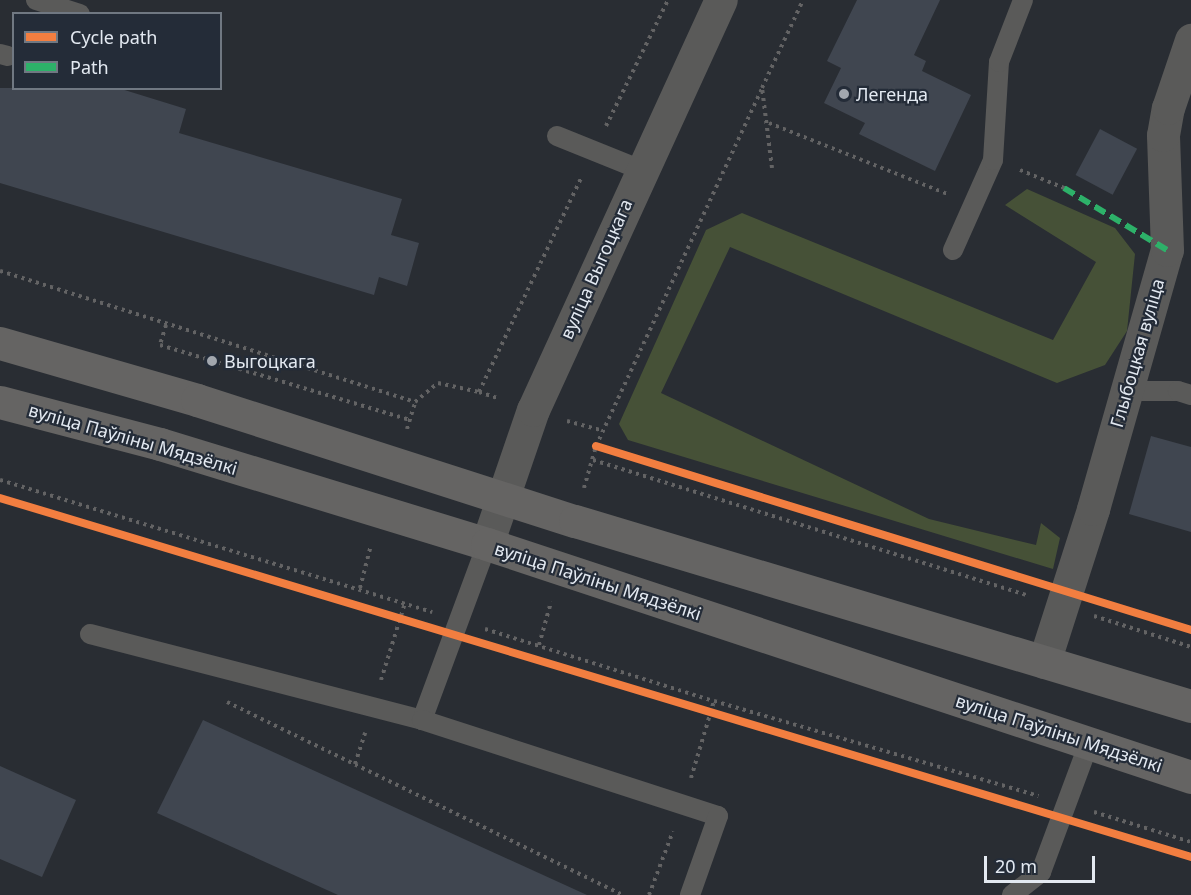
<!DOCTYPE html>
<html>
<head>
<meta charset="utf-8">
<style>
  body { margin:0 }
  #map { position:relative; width:1191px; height:895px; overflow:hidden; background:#292d33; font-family:"Noto Sans",sans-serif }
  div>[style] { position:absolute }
  .green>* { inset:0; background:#465137 }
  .building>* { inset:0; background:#404650; transform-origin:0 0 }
  .path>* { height:4px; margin-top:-2px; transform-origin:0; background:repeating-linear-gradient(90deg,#636364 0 3px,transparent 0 7.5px) }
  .lane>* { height:20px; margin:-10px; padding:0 10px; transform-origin:10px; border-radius:10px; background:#5a5a59 }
  .street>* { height:33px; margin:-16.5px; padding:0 16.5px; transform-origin:16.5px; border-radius:16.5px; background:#5a5a59 }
  .secondary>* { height:33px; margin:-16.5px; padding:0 16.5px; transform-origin:16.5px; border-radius:16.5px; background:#656463 }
  .quiet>* { height:6px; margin-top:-3px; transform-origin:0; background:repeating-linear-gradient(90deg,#2db169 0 12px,transparent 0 18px) }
  .cycleway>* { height:8px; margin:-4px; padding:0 4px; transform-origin:4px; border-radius:4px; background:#f27e40 }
  .dots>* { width:16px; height:16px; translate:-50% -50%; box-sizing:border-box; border:3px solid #242c38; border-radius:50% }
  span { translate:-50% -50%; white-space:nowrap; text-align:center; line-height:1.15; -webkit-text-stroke:4.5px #242c38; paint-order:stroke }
  .poi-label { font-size:18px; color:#e3e9f1 }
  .left { translate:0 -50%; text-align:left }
  .street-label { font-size:18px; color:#e3e9f1 }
  .legend { position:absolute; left:12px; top:12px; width:210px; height:78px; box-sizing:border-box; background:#242c38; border:2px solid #707882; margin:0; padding:8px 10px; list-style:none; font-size:18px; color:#e3e9f1 }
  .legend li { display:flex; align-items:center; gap:12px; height:30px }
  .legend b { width:30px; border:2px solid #707882 }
  .scale { position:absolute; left:984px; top:856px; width:111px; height:27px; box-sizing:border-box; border:3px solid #e3e9f1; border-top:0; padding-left:8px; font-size:18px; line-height:21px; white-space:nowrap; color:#e3e9f1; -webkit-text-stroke:4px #242c38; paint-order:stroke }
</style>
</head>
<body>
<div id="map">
  <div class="green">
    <i style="clip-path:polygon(1027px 189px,1115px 228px,1135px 254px,1127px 331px,1105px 365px,1057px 383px,730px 247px,661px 393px,929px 519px,1036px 545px,1041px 523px,1060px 538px,1053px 569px,628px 440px,619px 424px,706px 230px,742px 213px,1053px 340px,1096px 262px,1005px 205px)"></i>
  </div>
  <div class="building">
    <i style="clip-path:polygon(857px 0,940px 0,914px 55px,926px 61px,922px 71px,971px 95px,935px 171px,859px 134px,865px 123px,824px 103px,841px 68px,827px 61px)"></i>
    <i style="clip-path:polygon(0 88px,118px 88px,186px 109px,179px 133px,402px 199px,391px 235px,419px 243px,407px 286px,379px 277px,374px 295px,0 183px)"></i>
    <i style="left:1100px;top:129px;width:42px;height:52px;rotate:28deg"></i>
    <i style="clip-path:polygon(1151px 436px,1191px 447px,1191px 532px,1129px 514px)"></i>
    <i style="clip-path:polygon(203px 720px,587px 895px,338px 895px,157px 813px)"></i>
    <i style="clip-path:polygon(0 766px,76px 800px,42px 877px,0 859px)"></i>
  </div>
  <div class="path">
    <i style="left:769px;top:123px;width:192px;rotate:21.7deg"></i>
    <i style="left:606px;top:126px;width:140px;rotate:-63.8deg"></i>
    <i style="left:772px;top:168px;width:81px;rotate:-97.1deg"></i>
    <i style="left:762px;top:88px;width:97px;rotate:-65deg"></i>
    <i style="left:1020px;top:170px;width:48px;rotate:22.2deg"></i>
    <i style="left:0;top:271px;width:435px;rotate:17.5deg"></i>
    <i style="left:166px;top:325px;width:21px;rotate:107deg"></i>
    <i style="left:160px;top:345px;width:261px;rotate:16.7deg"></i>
    <i style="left:479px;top:392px;width:22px;rotate:18deg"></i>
    <i style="left:567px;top:421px;width:38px;rotate:15deg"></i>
    <i style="left:407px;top:429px;width:28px;rotate:-73deg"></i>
    <i style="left:415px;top:402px;width:30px;rotate:-40deg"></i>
    <i style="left:438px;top:383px;width:42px;rotate:12.4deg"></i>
    <i style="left:479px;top:392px;width:239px;rotate:-64.5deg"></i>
    <i style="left:593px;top:460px;width:455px;rotate:17.3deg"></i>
    <i style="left:0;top:480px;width:452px;rotate:17deg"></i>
    <i style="left:584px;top:488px;width:44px;rotate:-74.1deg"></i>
    <i style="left:596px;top:446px;width:395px;rotate:-65.1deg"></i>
    <i style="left:360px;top:588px;width:44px;rotate:-75.7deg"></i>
    <i style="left:1094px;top:616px;width:102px;rotate:17.7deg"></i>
    <i style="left:485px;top:629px;width:240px;rotate:17.5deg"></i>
    <i style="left:714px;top:701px;width:338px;rotate:16.3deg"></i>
    <i style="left:539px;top:645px;width:45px;rotate:-74.4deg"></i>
    <i style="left:381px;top:680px;width:81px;rotate:-72.7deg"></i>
    <i style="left:227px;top:702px;width:441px;rotate:26deg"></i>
    <i style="left:355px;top:764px;width:33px;rotate:-72deg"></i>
    <i style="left:691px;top:778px;width:80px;rotate:-73.4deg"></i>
    <i style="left:1094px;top:812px;width:102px;rotate:17.2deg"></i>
    <i style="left:649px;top:895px;width:68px;rotate:-69.4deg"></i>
  </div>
  <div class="lane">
    <i style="left:36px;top:0;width:46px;rotate:17.7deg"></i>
    <i style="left:0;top:54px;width:8px;rotate:14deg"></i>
    <i style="left:557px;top:136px;width:91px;rotate:22deg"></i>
    <i style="left:953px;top:250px;width:98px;rotate:-66deg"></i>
    <i style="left:993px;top:160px;width:98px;rotate:-86.5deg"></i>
    <i style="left:999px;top:62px;width:66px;rotate:-68.8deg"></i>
    <i style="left:1125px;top:391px;width:53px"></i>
    <i style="left:1178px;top:391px;width:14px;rotate:17deg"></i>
    <i style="left:90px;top:634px;width:343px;rotate:14.5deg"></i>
    <i style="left:422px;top:720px;width:188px;rotate:-69.7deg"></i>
    <i style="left:422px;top:720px;width:311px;rotate:18deg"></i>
    <i style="left:718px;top:816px;width:84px;rotate:109.5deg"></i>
    <i style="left:1012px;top:895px;width:37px;rotate:-38deg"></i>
    <i style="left:1041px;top:872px;width:138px;rotate:-69.6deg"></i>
  </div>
  <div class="street">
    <i style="left:487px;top:544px;width:142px;rotate:-71.1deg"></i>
    <i style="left:533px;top:410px;width:451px;rotate:-65.4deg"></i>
    <i style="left:1044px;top:662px;width:161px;rotate:-72.2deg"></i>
    <i style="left:1093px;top:509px;width:269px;rotate:-74.1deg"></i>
    <i style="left:1167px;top:250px;width:115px;rotate:-92deg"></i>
    <i style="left:1163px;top:135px;width:27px;rotate:-80deg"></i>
    <i style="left:1168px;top:108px;width:72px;rotate:-71.3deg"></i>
  </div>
  <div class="secondary">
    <i style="left:0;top:343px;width:205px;rotate:16.1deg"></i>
    <i style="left:197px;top:400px;width:397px;rotate:17.8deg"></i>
    <i style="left:575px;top:521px;width:643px;rotate:16.72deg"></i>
    <i style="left:0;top:402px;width:165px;rotate:14.7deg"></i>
    <i style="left:160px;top:444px;width:342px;rotate:17deg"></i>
    <i style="left:487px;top:544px;width:742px;rotate:18.31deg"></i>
  </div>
  <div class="quiet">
    <i style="left:1064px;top:188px;width:120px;rotate:31deg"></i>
  </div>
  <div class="cycleway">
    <i style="left:596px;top:446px;width:623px;rotate:17.18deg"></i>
    <i style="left:0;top:498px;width:1244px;rotate:16.77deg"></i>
  </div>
  <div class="dots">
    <i style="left:844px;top:94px;background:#a2a7ae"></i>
    <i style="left:212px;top:361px;background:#a2a7ae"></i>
  </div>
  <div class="poi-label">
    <span class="left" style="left:856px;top:94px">Легенда</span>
    <span class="left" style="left:224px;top:361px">Выгоцкага</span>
  </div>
  <div class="street-label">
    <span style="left:596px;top:269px;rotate:-66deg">вуліца Выгоцкага</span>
    <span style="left:1137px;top:353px;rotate:-74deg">Глыбоцкая вуліца</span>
    <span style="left:133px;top:439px;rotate:16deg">вуліца Паўліны Мядзёлкі</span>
    <span style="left:598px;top:581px;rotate:18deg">вуліца Паўліны Мядзёлкі</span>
    <span style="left:1059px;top:733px;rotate:18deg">вуліца Паўліны Мядзёлкі</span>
  </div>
  <ul class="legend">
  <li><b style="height:8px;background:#f27e40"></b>Cycle path</li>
  <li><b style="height:8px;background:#2db169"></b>Path</li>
  </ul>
  <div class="scale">20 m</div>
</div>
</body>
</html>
